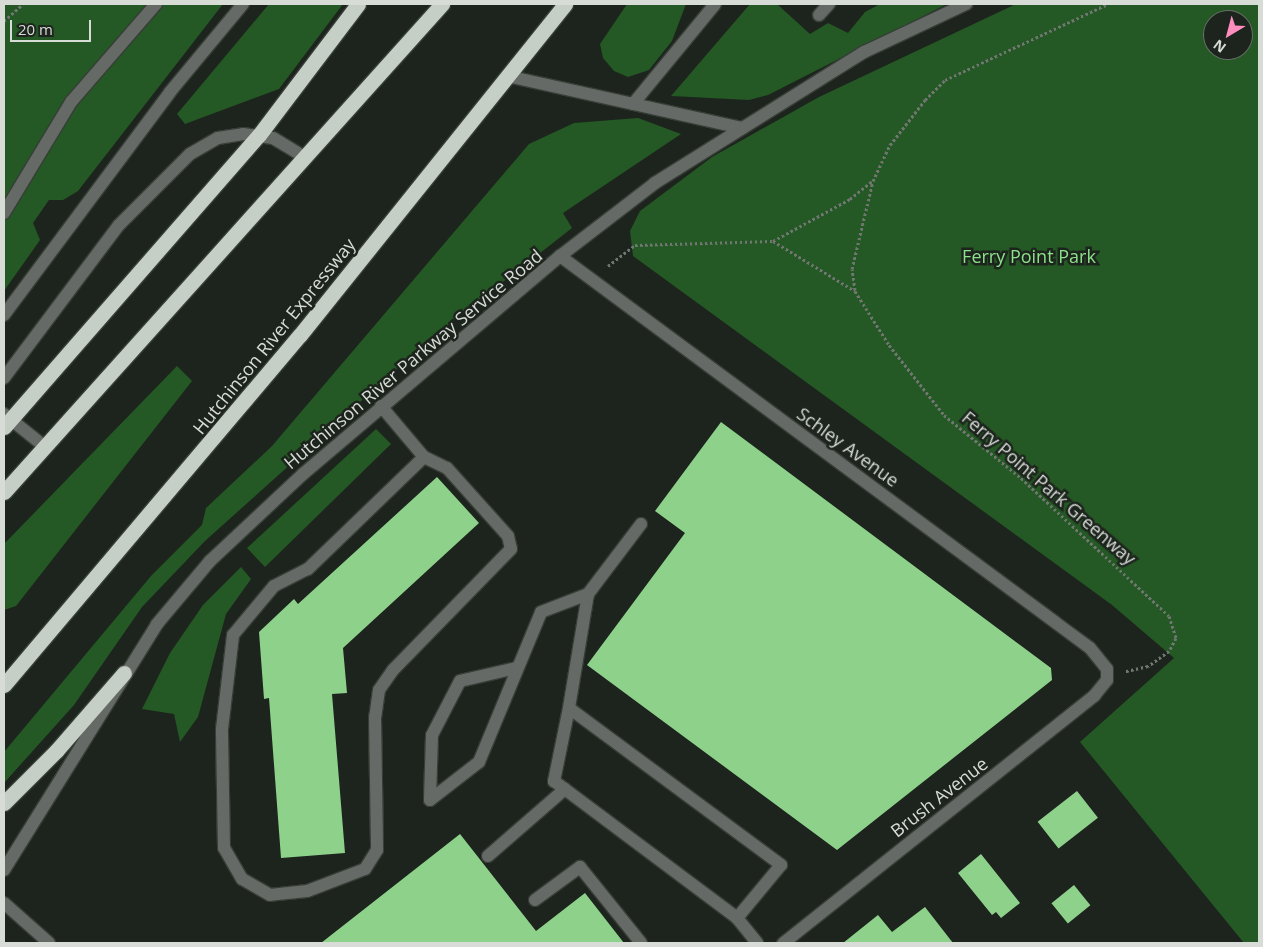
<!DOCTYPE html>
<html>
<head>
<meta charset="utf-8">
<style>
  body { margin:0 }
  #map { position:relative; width:1263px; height:947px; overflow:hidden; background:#1d241d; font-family:"Open Sans",sans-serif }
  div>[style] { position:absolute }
  .green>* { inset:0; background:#245824 }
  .building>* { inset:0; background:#8ed18b; transform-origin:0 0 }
  .path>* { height:3px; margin-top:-1.5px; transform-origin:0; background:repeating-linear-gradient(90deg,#707670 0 2.5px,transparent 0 5px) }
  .roads { filter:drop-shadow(1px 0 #373e37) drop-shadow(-1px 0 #373e37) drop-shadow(0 1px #373e37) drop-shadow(0 -1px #373e37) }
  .minor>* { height:12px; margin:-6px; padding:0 6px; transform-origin:6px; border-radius:6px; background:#666a66 }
  .highway>* { height:15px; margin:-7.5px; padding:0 7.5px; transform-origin:7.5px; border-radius:7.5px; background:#c6cfc5 }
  span { translate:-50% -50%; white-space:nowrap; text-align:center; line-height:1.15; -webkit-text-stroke:5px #1d241d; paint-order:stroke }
  .park-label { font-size:18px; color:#8be289 }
  .street-label { font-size:18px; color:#d7dcd7 }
  .frame { position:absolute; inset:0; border:5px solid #d7dcd7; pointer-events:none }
  .north { position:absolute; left:1203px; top:10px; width:50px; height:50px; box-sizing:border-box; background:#1d241d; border:1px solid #676e67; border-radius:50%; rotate:217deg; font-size:14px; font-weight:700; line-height:20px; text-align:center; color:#d7dcd7 }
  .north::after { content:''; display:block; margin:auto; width:18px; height:22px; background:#fd8ebe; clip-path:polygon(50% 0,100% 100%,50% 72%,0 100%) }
  .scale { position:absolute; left:10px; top:20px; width:81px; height:22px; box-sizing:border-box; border:2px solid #d7dcd7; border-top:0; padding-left:6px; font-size:15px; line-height:18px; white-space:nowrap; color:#d7dcd7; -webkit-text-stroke:4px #1d241d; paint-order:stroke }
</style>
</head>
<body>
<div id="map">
  <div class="green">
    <i style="clip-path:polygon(4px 4px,223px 4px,78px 191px,63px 200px,49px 200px,33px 223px,40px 240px,4px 291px)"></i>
    <i style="clip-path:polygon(269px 4px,343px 4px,279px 89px,185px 124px,177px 114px)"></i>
    <i style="clip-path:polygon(627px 4px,686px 4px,672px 41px,649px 70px,628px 77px,614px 71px,603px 58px,600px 44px)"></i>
    <i style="clip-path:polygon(750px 4px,777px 4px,810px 34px,828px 23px,848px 33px,865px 12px,880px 4px,947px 4px,768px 95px,749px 100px,671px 96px)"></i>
    <i style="clip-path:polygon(evenodd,1016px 4px,1259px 4px,1259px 943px,1244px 943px,1080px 742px,1174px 658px,1112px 605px,633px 256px,630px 231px,640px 211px,712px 157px,819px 97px,1016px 4px,1213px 20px,1243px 20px,1243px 50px,1213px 50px,1213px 20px)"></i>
    <i style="clip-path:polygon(638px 118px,681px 134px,563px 213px,572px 228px,429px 340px,205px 541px,142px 607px,74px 705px,4px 783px,4px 752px,151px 576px,202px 525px,206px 508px,272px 446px,529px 144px,574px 123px)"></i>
    <i style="clip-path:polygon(177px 366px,192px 381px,16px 606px,4px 610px,4px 544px)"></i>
    <i style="clip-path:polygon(376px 429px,391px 444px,265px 567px,247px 548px)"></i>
    <i style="clip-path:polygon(241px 567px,251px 579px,226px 614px,198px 717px,180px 742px,174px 714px,142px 709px,170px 653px,203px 605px)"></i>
  </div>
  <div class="building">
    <i style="clip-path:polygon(721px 422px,1051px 668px,1052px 680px,837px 850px,587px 665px,685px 533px,655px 511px)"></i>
    <i style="clip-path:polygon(437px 477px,479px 523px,343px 648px,347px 693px,332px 694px,345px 853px,281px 858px,269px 698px,264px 699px,259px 632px,294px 599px,298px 604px)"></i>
    <i style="left:1077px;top:791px;width:34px;height:50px;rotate:52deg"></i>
    <i style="clip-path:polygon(460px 834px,536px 931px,585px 893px,624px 943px,321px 943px)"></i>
    <i style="clip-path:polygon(981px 854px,1020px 903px,1001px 918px,996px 912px,992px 915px,958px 873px)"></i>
    <i style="left:1074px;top:885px;width:26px;height:29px;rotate:51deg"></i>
    <i style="clip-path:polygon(925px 907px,953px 943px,843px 943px,878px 915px,892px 932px)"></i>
  </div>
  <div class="path">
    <i style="left:4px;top:21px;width:25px;rotate:-42deg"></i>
    <i style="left:773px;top:241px;width:96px;rotate:31.4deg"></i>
    <i style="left:855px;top:291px;width:64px;rotate:57.8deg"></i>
    <i style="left:889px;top:345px;width:89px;rotate:51.8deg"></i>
    <i style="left:944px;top:415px;width:99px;rotate:39.3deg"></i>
    <i style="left:1021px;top:478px;width:202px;rotate:43deg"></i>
    <i style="left:1169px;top:616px;width:23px;rotate:72deg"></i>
    <i style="left:1176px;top:638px;width:15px;rotate:118deg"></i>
    <i style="left:1169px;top:651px;width:26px;rotate:144deg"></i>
    <i style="left:1148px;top:666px;width:23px;rotate:167deg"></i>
    <i style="left:608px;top:266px;width:34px;rotate:-38deg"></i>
    <i style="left:635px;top:245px;width:138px;rotate:-1.7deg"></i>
    <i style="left:773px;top:241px;width:88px;rotate:-28.6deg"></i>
    <i style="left:850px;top:199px;width:28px;rotate:-39deg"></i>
    <i style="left:855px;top:290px;width:21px;rotate:-98deg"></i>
    <i style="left:852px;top:269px;width:90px;rotate:-76.6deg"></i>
    <i style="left:873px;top:181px;width:40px;rotate:-65deg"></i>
    <i style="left:890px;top:145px;width:57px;rotate:-52.1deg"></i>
    <i style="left:925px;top:100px;width:28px;rotate:-45deg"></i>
    <i style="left:945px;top:80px;width:180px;rotate:-25deg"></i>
  </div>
  <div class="roads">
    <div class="minor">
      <i style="left:819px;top:15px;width:15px;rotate:-48deg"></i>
      <i style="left:507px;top:76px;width:241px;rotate:12.5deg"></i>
      <i style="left:633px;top:104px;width:129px;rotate:-50.6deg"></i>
      <i style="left:4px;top:213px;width:130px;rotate:-58.9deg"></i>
      <i style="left:71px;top:102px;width:130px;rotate:-49.1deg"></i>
      <i style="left:560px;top:256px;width:659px;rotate:36.49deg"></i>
      <i style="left:1090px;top:648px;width:27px;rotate:51deg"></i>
      <i style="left:1107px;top:669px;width:11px;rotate:90deg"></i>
      <i style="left:1107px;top:680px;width:21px;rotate:129deg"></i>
      <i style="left:1094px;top:696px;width:397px;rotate:141.5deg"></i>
      <i style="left:4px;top:315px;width:278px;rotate:-53.3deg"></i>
      <i style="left:170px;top:92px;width:114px;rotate:-50.3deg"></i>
      <i style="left:4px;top:378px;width:191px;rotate:-53.1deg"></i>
      <i style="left:119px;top:225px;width:100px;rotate:-45deg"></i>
      <i style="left:190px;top:154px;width:32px;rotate:-30deg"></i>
      <i style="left:218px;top:138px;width:25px;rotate:-9deg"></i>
      <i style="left:243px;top:134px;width:30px;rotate:8deg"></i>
      <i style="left:273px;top:138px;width:37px;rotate:31deg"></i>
      <i style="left:381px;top:406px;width:67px;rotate:49.9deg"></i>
      <i style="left:424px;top:457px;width:25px;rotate:26deg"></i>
      <i style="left:447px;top:468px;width:91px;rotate:48.1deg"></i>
      <i style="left:508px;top:536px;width:13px;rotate:77deg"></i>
      <i style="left:511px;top:549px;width:169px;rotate:134.3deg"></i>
      <i style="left:393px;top:670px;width:24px;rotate:125deg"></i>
      <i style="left:379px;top:690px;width:27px;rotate:98deg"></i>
      <i style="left:375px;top:717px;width:133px;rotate:89.1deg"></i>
      <i style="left:377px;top:850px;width:22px;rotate:122deg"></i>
      <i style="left:365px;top:869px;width:62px;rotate:159.2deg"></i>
      <i style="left:307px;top:891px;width:37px;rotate:174deg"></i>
      <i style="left:270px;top:895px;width:32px;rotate:-150deg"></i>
      <i style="left:242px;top:879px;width:36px;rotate:-120deg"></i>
      <i style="left:224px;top:848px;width:119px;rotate:-91deg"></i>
      <i style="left:222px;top:729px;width:95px;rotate:-83.3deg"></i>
      <i style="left:233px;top:635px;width:64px;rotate:-50.1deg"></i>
      <i style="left:274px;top:586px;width:38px;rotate:-27deg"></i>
      <i style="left:308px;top:569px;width:161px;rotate:-44deg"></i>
      <i style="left:4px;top:414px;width:51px;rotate:38.7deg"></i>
      <i style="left:641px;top:524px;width:88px;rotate:127.1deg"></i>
      <i style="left:588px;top:594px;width:116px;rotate:99.5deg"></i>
      <i style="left:569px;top:708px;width:264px;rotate:36.5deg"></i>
      <i style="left:781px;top:865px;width:69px;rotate:129.7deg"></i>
      <i style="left:737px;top:918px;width:32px;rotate:51deg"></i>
      <i style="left:516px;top:668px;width:57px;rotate:166.9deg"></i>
      <i style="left:460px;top:681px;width:61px;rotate:117.4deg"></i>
      <i style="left:432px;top:735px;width:65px;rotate:91.8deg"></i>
      <i style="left:430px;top:800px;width:62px;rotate:-37.8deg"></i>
      <i style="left:479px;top:762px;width:162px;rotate:-67.5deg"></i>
      <i style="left:541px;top:612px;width:50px;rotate:-21deg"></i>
      <i style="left:569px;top:708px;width:75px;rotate:101.6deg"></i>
      <i style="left:554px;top:781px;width:229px;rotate:36.8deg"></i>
      <i style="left:488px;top:856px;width:102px;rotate:-41deg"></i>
      <i style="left:4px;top:870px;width:290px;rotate:-58.1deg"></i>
      <i style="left:157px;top:624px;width:82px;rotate:-49.9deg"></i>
      <i style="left:210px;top:561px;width:127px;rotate:-43.1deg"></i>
      <i style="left:303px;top:474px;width:337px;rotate:-40.3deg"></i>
      <i style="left:560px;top:256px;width:120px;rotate:-37.5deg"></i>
      <i style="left:655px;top:183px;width:247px;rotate:-32.1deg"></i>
      <i style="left:864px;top:52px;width:113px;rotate:-25.2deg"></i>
      <i style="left:535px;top:900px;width:56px;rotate:-36.3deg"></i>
      <i style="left:580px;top:867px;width:97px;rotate:51.2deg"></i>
      <i style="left:4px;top:903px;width:60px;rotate:41.6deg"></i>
    </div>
    <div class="highway">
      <i style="left:4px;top:427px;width:388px;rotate:-48.9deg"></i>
      <i style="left:259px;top:135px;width:164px;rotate:-52.9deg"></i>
      <i style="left:4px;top:492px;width:656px;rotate:-48.09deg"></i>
      <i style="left:4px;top:685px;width:458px;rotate:-49.8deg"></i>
      <i style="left:300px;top:335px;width:424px;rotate:-51.3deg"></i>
      <i style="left:4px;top:803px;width:75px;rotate:-45deg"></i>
      <i style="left:57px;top:750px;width:102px;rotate:-49deg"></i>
    </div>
  </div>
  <div class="park-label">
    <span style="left:1029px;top:256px">Ferry Point Park</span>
  </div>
  <div class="street-label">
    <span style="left:274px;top:336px;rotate:-51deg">Hutchinson River Expressway</span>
    <span style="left:413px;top:359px;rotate:-40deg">Hutchinson River Parkway Service Road</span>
    <span style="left:848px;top:447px;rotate:36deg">Schley Avenue</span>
    <span style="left:1049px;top:488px;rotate:41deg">Ferry Point Park Greenway</span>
    <span style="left:939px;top:797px;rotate:-38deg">Brush Avenue</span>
  </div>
  <div class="frame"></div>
  <div class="north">N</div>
  <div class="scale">20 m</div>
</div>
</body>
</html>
